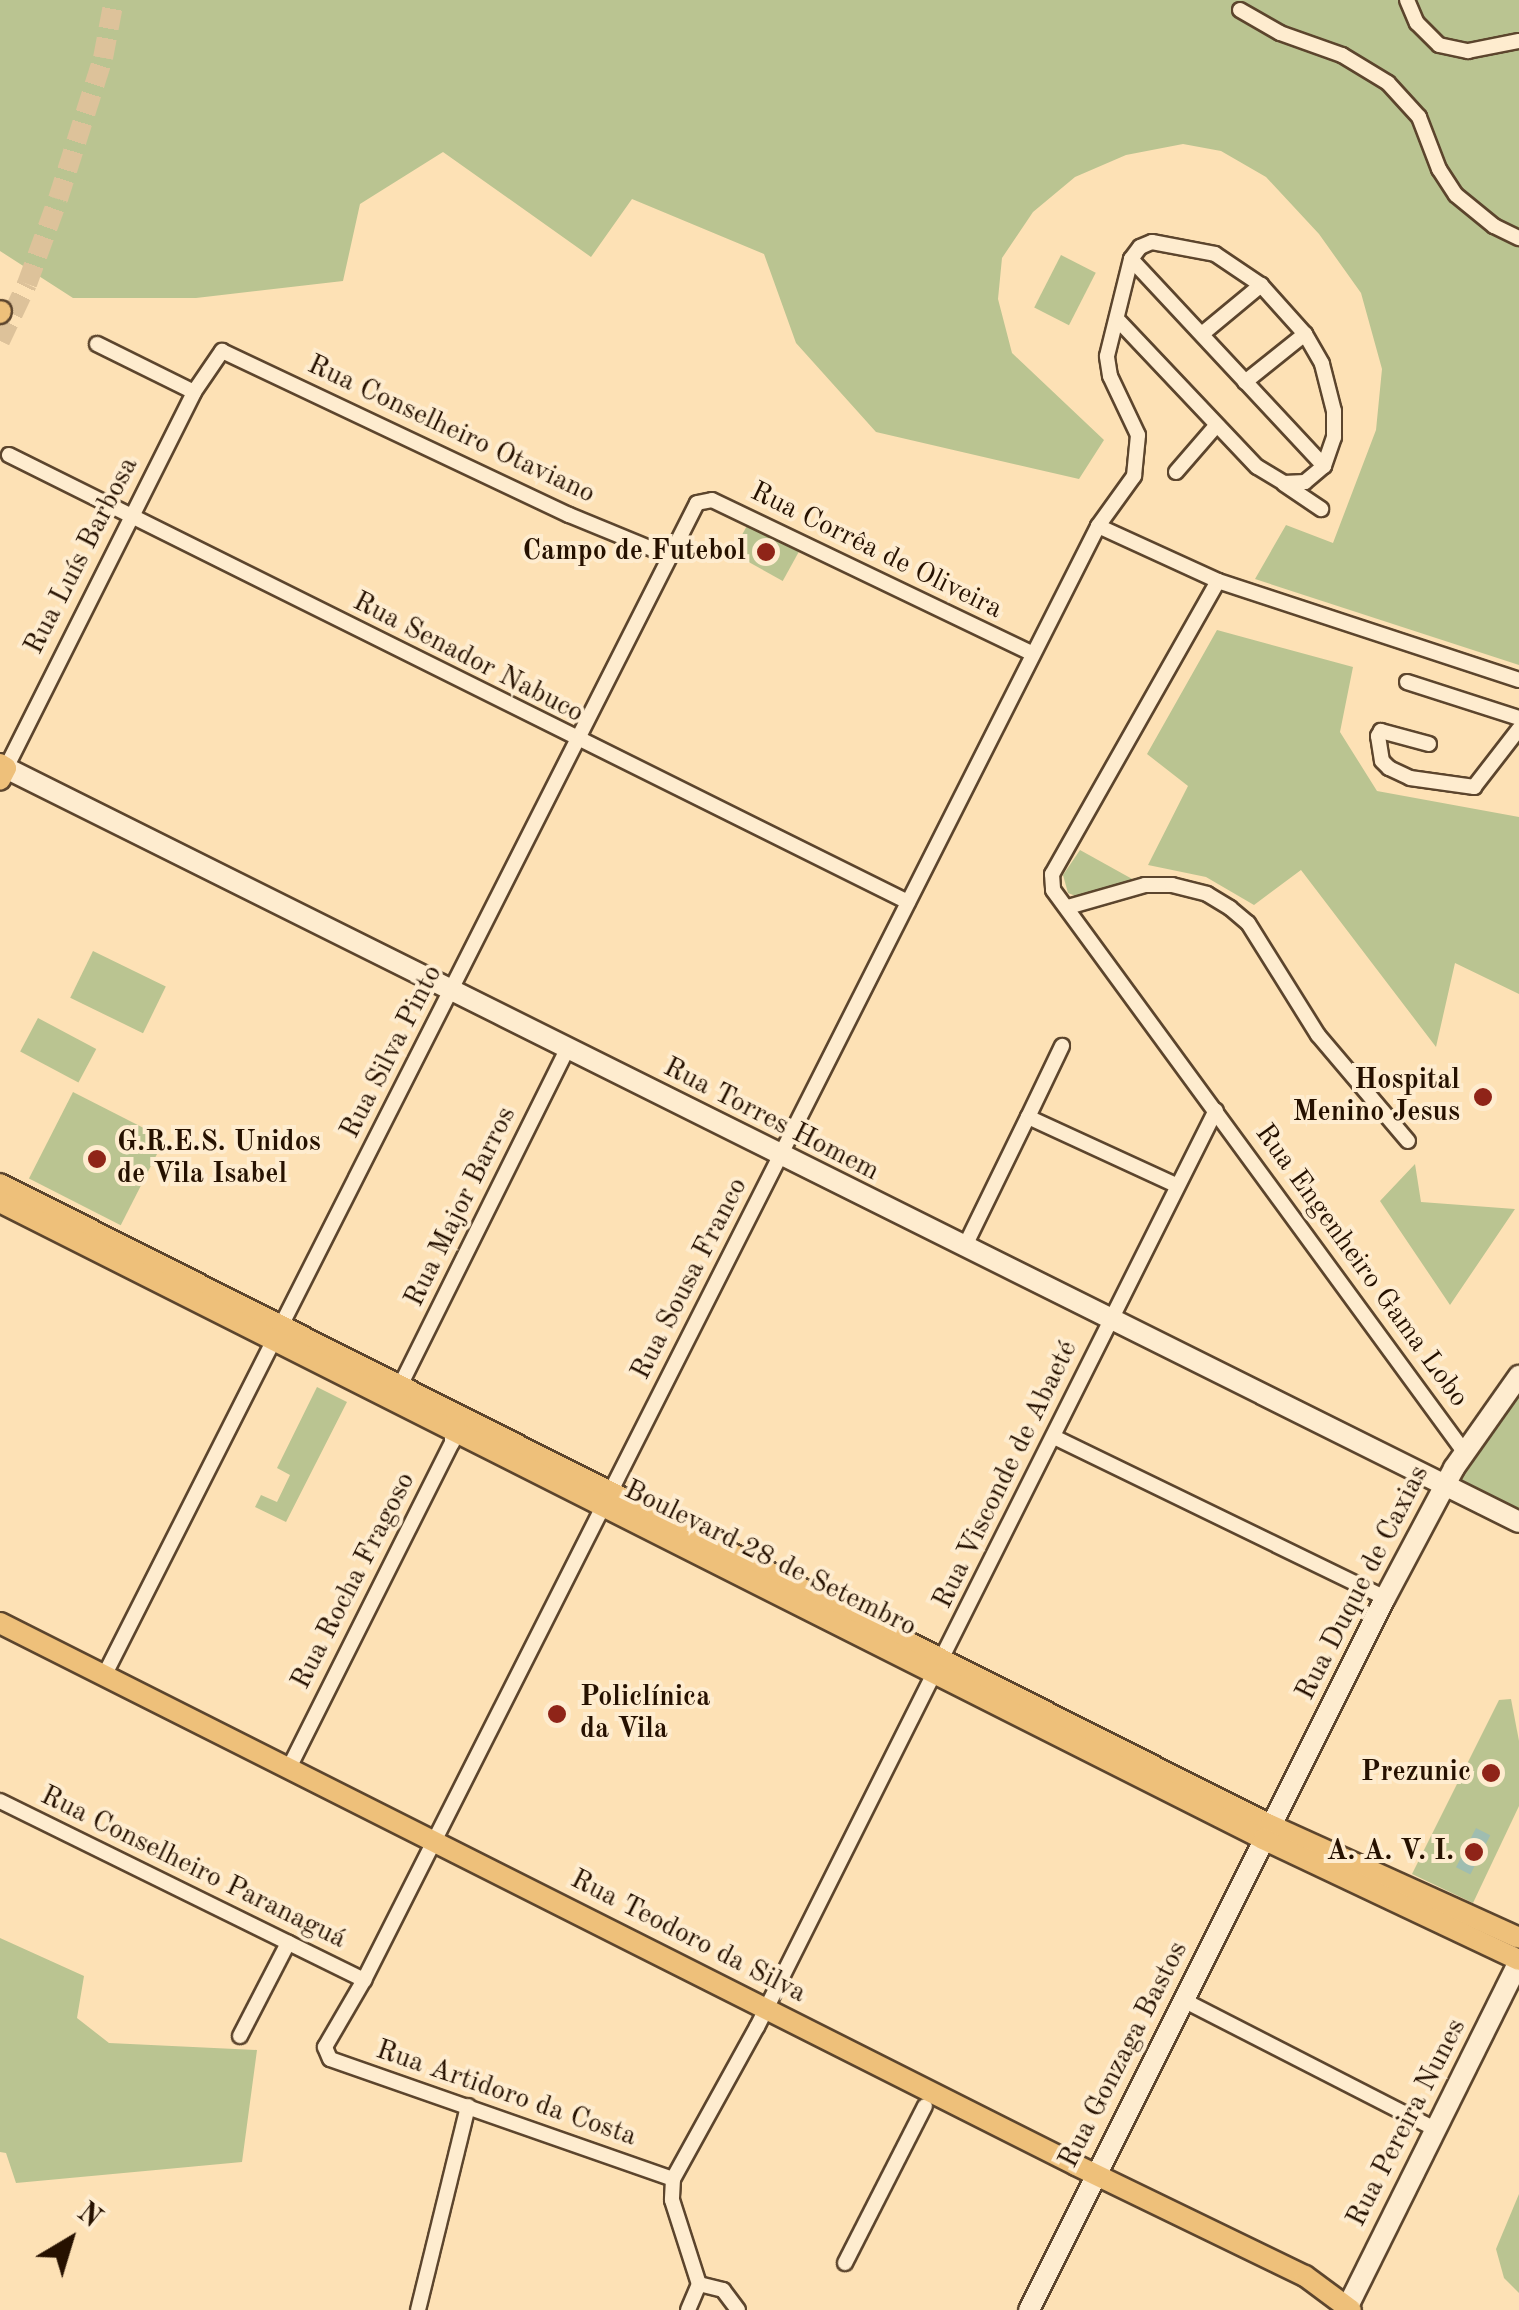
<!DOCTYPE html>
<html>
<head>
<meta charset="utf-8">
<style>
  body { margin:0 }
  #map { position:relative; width:1519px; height:2310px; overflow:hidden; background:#fde1b5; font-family:"Old Standard TT",serif }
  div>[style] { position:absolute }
  .green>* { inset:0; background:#bac491; transform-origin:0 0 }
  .water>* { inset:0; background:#9fbdb0; transform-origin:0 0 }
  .primary-tunnel>* { height:20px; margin-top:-10px; transform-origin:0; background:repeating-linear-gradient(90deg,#ddc29a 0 20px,transparent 0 30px) }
  .roads { filter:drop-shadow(2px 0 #5c452d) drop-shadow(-2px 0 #5c452d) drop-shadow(0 2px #5c452d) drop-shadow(0 -2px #5c452d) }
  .street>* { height:14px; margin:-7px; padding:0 7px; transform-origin:7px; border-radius:7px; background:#feeccf }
  .secondary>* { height:20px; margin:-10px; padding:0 10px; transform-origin:10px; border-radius:10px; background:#feeccf }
  .primary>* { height:20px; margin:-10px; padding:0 10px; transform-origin:10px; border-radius:10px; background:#eec07a }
  .dots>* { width:28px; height:28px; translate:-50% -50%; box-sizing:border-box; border:5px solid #feeccf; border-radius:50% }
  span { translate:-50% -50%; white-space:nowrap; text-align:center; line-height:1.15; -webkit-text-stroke:8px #feeccf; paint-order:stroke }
  .street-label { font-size:28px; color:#261100 }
  .poi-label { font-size:28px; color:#261100; font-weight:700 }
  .right { translate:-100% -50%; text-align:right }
  .left { translate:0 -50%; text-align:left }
  .north { position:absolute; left:20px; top:2190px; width:100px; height:100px; -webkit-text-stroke:8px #feeccf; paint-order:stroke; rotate:38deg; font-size:28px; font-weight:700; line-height:40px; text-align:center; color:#261100 }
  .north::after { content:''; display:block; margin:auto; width:35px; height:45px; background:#261100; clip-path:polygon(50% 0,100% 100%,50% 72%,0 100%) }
</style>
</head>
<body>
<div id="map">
  <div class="green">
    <i style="clip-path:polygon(0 0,1519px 0,1519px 665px,1255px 579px,1286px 525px,1333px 543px,1376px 430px,1382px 369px,1361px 293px,1319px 234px,1266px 177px,1221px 151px,1183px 144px,1126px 155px,1075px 177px,1033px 212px,1002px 258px,998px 299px,1012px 353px,1104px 440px,1079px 479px,876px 432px,796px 343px,764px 254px,632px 199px,591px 257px,443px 152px,360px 204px,343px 281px,196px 298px,73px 298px,0 251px)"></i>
    <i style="left:1061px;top:255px;width:39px;height:59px;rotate:27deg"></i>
    <i style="left:748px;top:524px;width:58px;height:33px;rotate:29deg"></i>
    <i style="clip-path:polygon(1217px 630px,1353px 667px,1340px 732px,1377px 791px,1519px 817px,1519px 994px,1455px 963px,1436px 1047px,1301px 870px,1254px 905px,1206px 877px,1148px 865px,1188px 786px,1147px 754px)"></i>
    <i style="clip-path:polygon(1080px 850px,1134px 880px,1078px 897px,1068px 893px,1063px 875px)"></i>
    <i style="left:93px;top:951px;width:81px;height:52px;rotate:26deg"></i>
    <i style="left:38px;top:1018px;width:66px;height:38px;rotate:28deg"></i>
    <i style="left:73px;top:1092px;width:103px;height:97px;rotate:27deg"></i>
    <i style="clip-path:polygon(1415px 1164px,1421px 1202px,1515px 1209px,1450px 1305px,1380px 1201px)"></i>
    <i style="clip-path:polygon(317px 1387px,347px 1402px,286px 1522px,255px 1507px,261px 1495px,277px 1502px,290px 1475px,277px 1468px)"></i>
    <i style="clip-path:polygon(1519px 1391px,1519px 1513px,1459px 1484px)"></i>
    <i style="clip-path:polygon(1511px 1699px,1519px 1741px,1519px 1806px,1473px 1903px,1412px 1874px,1499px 1700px)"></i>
    <i style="clip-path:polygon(0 1938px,84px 1976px,77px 2018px,109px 2043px,257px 2050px,242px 2162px,16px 2183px,6px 2153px,0 2152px)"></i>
    <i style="clip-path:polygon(1519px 2194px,1519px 2293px,1504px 2278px,1496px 2249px)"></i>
  </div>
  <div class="water">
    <i style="left:1476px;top:1828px;width:16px;height:44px;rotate:27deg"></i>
  </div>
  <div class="primary-tunnel">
    <i style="left:0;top:341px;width:63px;rotate:-64.7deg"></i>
    <i style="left:27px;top:284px;width:90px;rotate:-70deg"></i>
    <i style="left:58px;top:199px;width:148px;rotate:-72.3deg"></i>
    <i style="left:103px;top:58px;width:59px;rotate:-79.3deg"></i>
  </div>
  <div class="roads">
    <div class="street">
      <i style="left:1407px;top:0;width:25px;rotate:67deg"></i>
      <i style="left:1417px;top:23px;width:31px;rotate:45deg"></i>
      <i style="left:1439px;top:45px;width:30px;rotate:12deg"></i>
      <i style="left:1468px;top:51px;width:52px;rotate:-11.1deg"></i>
      <i style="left:1240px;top:10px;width:46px;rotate:29.9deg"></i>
      <i style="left:1280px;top:33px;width:66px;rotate:19.5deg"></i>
      <i style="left:1342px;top:55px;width:54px;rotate:31.3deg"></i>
      <i style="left:1388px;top:83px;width:46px;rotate:47.6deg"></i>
      <i style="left:1419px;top:117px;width:56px;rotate:69deg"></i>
      <i style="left:1439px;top:169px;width:31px;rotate:57deg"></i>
      <i style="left:1456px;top:195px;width:49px;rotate:39.2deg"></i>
      <i style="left:1494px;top:226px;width:28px;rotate:26deg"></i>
      <i style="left:1131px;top:259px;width:283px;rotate:47deg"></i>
      <i style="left:1202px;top:334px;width:77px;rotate:-39.7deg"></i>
      <i style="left:97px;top:344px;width:108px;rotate:26.3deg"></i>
      <i style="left:1245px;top:382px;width:77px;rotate:-38.7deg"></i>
      <i style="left:9px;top:455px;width:1004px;rotate:26.44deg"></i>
      <i style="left:1176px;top:472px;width:60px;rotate:-49.1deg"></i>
      <i style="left:1284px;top:484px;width:45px;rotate:34deg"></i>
      <i style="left:1098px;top:526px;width:132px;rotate:24.6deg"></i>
      <i style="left:1218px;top:581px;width:337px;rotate:119.5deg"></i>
      <i style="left:1052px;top:874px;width:16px;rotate:86deg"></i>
      <i style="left:1053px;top:890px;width:698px;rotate:53.8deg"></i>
      <i style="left:1218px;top:581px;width:317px;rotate:18.2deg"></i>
      <i style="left:1407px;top:682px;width:118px;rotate:17.8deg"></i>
      <i style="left:1429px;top:744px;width:50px;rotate:-164.8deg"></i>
      <i style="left:1381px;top:731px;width:6px;rotate:121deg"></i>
      <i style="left:1378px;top:736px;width:25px;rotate:81deg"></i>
      <i style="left:1382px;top:761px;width:10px;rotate:45deg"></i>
      <i style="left:1389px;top:768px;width:23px;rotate:25deg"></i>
      <i style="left:1410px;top:778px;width:65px;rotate:8deg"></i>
      <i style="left:1474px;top:787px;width:73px;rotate:-52.2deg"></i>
      <i style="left:6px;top:768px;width:420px;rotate:-63.4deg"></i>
      <i style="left:194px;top:392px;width:50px;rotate:-55.7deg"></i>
      <i style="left:222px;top:351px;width:384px;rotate:25.3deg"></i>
      <i style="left:569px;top:515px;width:108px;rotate:22.3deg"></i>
      <i style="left:1068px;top:907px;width:80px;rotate:-15.9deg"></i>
      <i style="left:1145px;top:885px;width:27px"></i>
      <i style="left:1172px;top:885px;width:36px;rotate:14deg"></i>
      <i style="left:1207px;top:894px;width:27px;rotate:31deg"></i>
      <i style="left:1230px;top:908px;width:23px;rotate:40deg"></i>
      <i style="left:1248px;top:923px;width:132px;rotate:58deg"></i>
      <i style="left:1318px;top:1035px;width:139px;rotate:49.7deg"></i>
      <i style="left:1028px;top:1117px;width:79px;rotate:-64.4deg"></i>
      <i style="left:964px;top:1248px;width:146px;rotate:-64deg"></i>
      <i style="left:1028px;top:1117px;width:163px;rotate:24.7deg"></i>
      <i style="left:399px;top:1388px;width:378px;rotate:-63.6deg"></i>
      <i style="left:1054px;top:1437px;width:368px;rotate:25.9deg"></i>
      <i style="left:104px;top:1676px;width:1314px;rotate:-63.18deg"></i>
      <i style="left:697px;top:503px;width:15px;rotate:-11deg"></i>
      <i style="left:712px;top:500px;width:356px;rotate:25.6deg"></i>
      <i style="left:289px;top:1768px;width:364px;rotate:-63.4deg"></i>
      <i style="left:452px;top:1443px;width:21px;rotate:-90deg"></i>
      <i style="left:0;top:1801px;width:406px;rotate:26.2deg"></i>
      <i style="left:1183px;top:2000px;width:283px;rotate:27.1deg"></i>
      <i style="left:240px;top:2036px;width:105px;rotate:-62.7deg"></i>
      <i style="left:673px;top:2179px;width:363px;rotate:-160.7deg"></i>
      <i style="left:330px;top:2059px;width:13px;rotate:-113deg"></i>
      <i style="left:325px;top:2047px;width:78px;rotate:-59.8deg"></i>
      <i style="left:364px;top:1980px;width:1629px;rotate:-63.21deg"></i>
      <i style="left:1098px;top:526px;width:62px;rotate:-54.2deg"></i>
      <i style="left:1134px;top:476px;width:41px;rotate:-84.4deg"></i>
      <i style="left:1138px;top:435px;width:65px;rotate:-115.4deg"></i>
      <i style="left:1110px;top:376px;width:20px;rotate:-99deg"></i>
      <i style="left:1107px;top:356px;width:100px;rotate:-76.1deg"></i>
      <i style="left:1131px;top:259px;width:15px;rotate:-53deg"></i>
      <i style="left:1140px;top:247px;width:13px;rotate:-23deg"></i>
      <i style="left:1152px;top:242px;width:64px;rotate:10.8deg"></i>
      <i style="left:1215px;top:254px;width:55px;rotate:34deg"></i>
      <i style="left:1261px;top:285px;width:66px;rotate:48.1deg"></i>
      <i style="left:1305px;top:334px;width:34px;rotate:60deg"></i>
      <i style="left:1322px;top:364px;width:49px;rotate:75.7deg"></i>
      <i style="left:1334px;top:411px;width:26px;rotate:90deg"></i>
      <i style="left:1334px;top:437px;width:31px;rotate:109deg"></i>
      <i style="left:1324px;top:466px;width:25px;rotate:140deg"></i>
      <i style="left:1305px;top:482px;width:21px;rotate:177deg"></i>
      <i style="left:1284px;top:483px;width:31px;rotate:-149deg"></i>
      <i style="left:1257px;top:467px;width:202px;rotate:-133.4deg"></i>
      <i style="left:673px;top:2179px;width:174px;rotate:-61.1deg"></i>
      <i style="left:757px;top:2027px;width:1025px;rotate:-63.41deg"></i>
      <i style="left:673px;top:2179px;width:21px;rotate:93deg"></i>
      <i style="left:672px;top:2200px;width:88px;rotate:72.2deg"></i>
      <i style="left:845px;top:2263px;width:176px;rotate:-63deg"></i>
      <i style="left:699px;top:2284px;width:25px;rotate:14deg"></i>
      <i style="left:723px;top:2290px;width:25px;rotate:53deg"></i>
      <i style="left:418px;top:2310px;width:210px;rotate:-76.2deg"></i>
      <i style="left:688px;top:2310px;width:28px;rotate:-67deg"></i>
    </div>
    <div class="secondary">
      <i style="left:6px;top:768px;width:1690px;rotate:26.49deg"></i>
      <i style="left:1029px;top:2310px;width:796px;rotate:-63.43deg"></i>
      <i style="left:1385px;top:1598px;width:147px;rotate:-62deg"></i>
      <i style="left:1454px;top:1468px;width:113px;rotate:-54.8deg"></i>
      <i style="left:1346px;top:2310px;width:390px;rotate:-63.6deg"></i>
    </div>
    <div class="primary">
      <i style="left:0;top:313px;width:2px;rotate:-63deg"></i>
      <i style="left:0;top:764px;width:7px;rotate:34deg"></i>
      <i style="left:6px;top:768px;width:13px;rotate:117deg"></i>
      <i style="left:0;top:1184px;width:1423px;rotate:26.78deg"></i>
      <i style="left:1270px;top:1825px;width:273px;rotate:24.4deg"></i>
      <i style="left:0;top:1202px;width:1415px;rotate:26.76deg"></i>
      <i style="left:1263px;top:1839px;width:283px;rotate:25.3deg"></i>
      <i style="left:0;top:1623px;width:1205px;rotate:26.74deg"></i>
      <i style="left:1076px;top:2165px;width:254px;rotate:25.9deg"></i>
      <i style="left:1305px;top:2276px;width:57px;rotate:36.5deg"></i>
    </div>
  </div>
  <div class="dots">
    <i style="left:766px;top:552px;background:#8f2418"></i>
    <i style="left:1483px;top:1097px;background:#8f2418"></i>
    <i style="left:97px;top:1159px;background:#8f2418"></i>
    <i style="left:557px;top:1714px;background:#8f2418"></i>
    <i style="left:1491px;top:1773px;background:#8f2418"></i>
    <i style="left:1474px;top:1852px;background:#8f2418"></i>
  </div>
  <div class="street-label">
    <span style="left:451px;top:430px;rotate:25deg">Rua Conselheiro Otaviano</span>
    <span style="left:876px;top:551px;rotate:26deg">Rua Corrêa de Oliveira</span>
    <span style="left:82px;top:556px;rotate:-63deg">Rua Luís Barbosa</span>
    <span style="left:468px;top:658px;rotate:27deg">Rua Senador Nabuco</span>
    <span style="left:392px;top:1052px;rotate:-63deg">Rua Silva Pinto</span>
    <span style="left:771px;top:1120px;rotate:27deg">Rua Torres Homem</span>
    <span style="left:461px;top:1207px;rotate:-64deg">Rua Major Barros</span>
    <span style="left:1361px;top:1266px;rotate:54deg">Rua Engenheiro Gama Lobo</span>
    <span style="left:690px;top:1279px;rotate:-63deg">Rua Sousa Franco</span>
    <span style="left:1006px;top:1475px;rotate:-64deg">Rua Visconde de Abaeté</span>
    <span style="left:770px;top:1559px;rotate:26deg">Boulevard 28 de Setembro</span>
    <span style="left:354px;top:1581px;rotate:-63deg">Rua Rocha Fragoso</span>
    <span style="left:1363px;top:1583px;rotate:-63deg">Rua Duque de Caxias</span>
    <span style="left:193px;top:1868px;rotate:26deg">Rua Conselheiro Paranaguá</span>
    <span style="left:688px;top:1937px;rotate:27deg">Rua Teodoro da Silva</span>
    <span style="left:1124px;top:2055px;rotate:-63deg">Rua Gonzaga Bastos</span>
    <span style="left:506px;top:2094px;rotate:19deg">Rua Artidoro da Costa</span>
    <span style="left:1407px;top:2123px;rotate:-63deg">Rua Pereira Nunes</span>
  </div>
  <div class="poi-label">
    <span class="right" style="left:746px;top:552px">Campo de Futebol</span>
    <span class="right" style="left:1460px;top:1097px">Hospital<br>Menino Jesus</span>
    <span class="left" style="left:117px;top:1159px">G.R.E.S. Unidos<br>de Vila Isabel</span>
    <span class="left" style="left:580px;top:1714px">Policlínica<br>da Vila</span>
    <span class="right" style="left:1471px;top:1773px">Prezunic</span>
    <span class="right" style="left:1454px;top:1852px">A. A. V. I.</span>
  </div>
  <div class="north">N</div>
</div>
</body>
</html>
